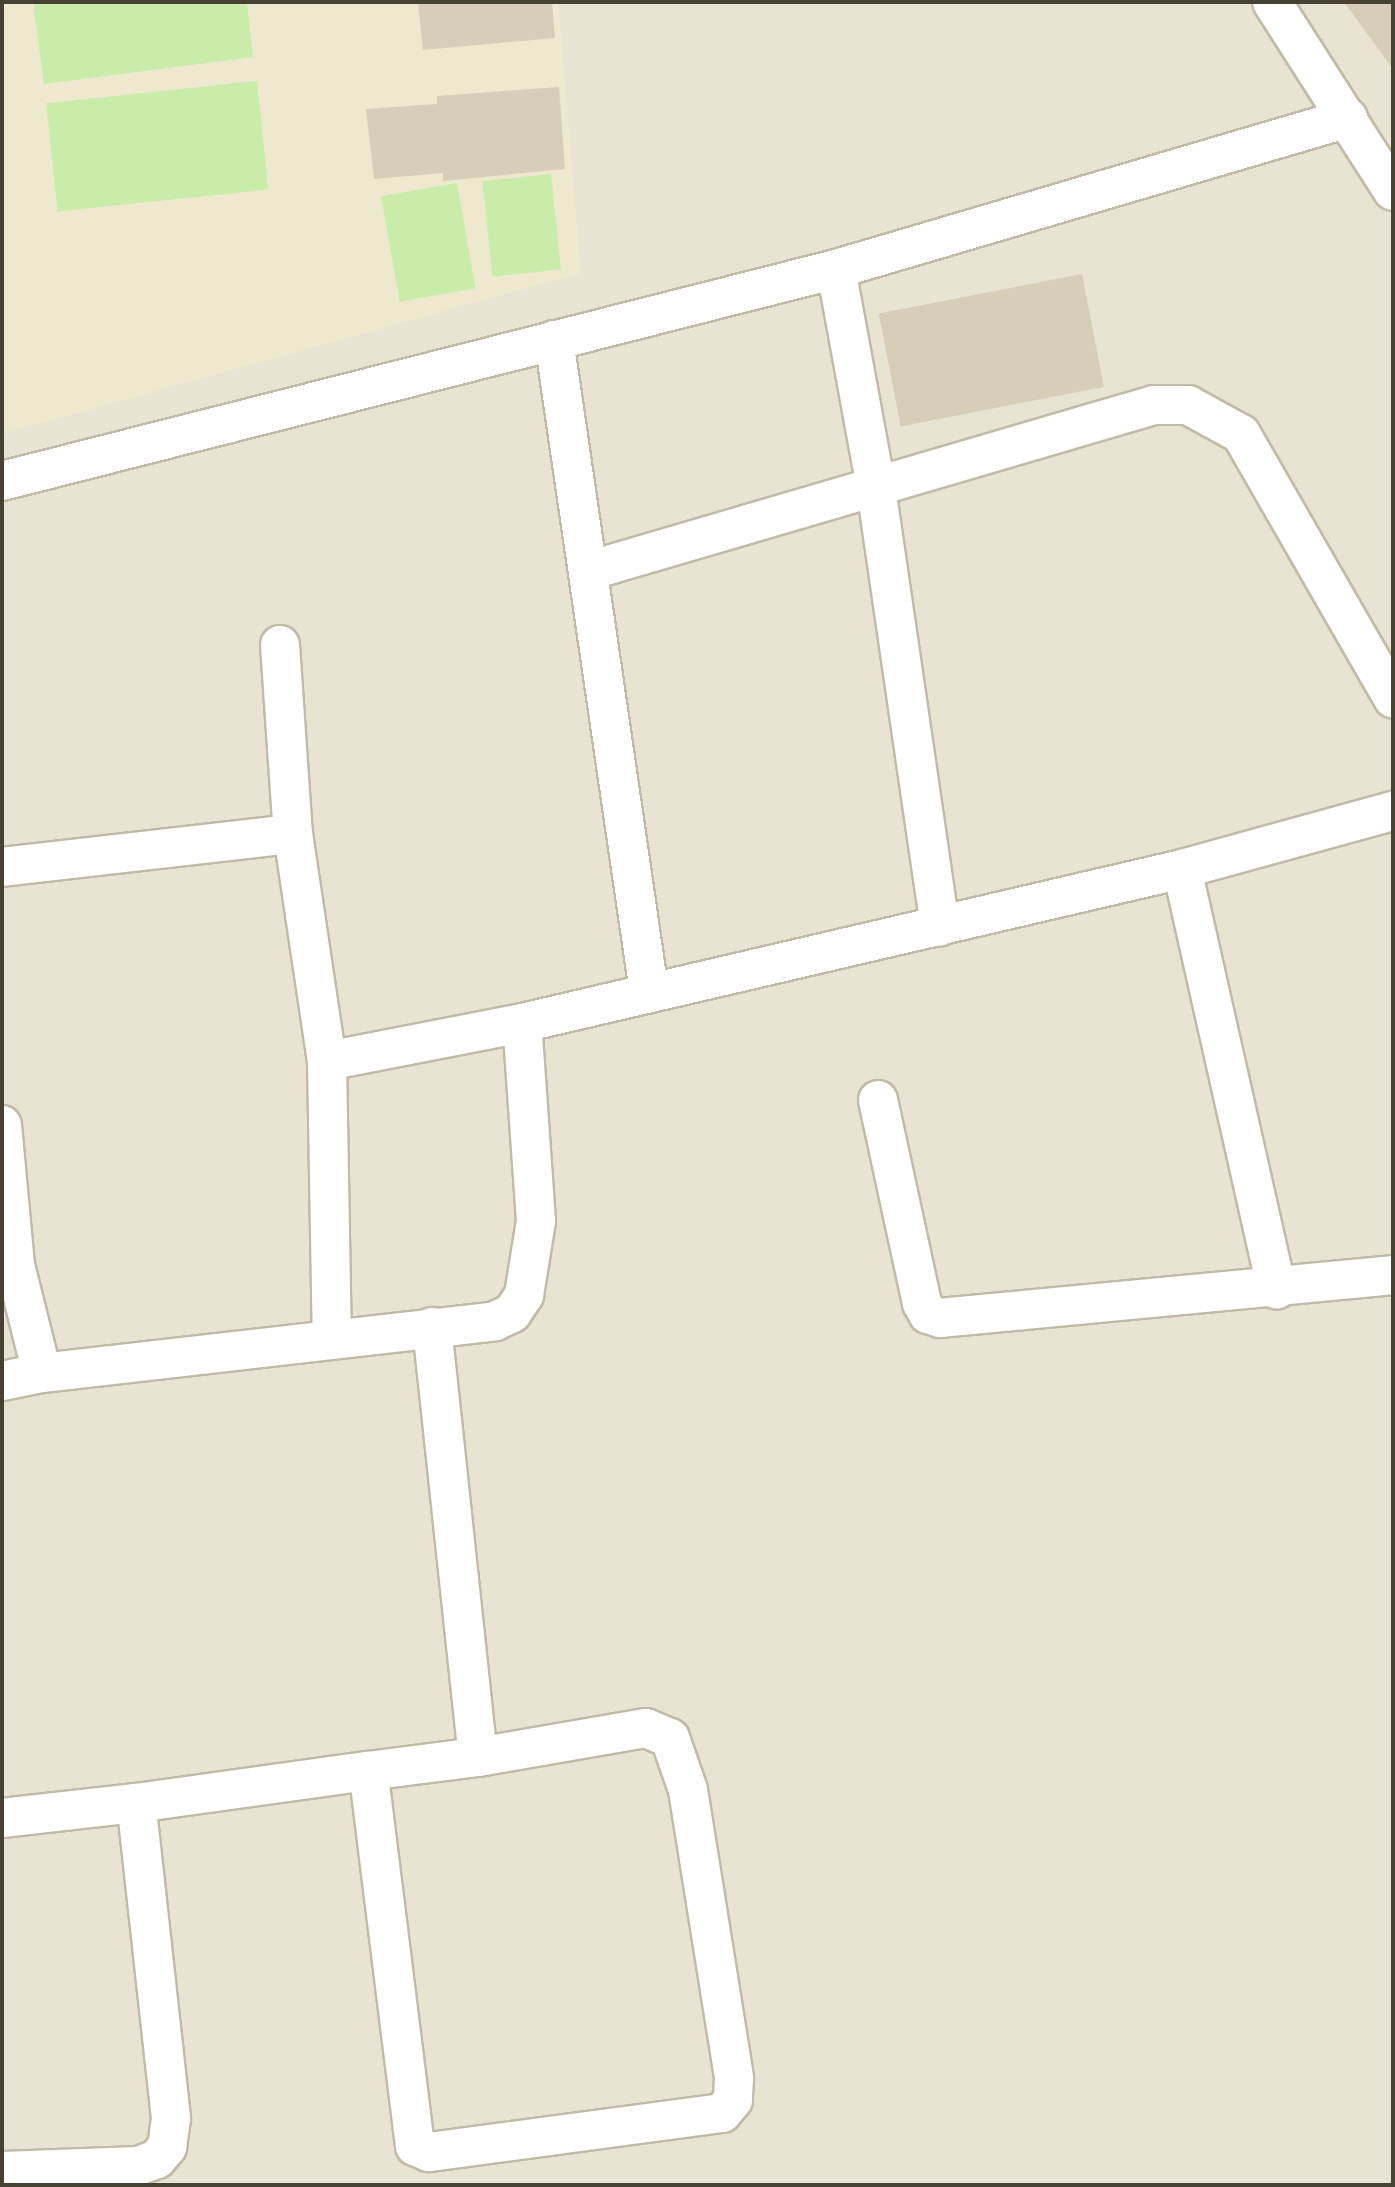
<!DOCTYPE html>
<html>
<head>
<meta charset="utf-8">
<style>
  body { margin:0 }
  #map { position:relative; width:1395px; height:2187px; overflow:hidden; background:#f4f1e5; font-family:"Work Sans",sans-serif }
  div>[style] { position:absolute }
  .residential>* { inset:0; background:#e8e3d3; transform-origin:0 0 }
  .education>* { inset:0; background:#eee8ce }
  .green>* { inset:0; background:#c9ecaa; transform-origin:0 0 }
  .building>* { inset:0; background:#d7ceb9; transform-origin:0 0 }
  .roads { filter:drop-shadow(2px 0 #c0baa7) drop-shadow(-2px 0 #c0baa7) drop-shadow(0 2px #c0baa7) drop-shadow(0 -2px #c0baa7) }
  .minor>* { height:38px; margin:-19px; padding:0 19px; transform-origin:19px; border-radius:19px; background:#fff }
  .tertiary>* { height:38px; margin:-19px; padding:0 19px; transform-origin:19px; border-radius:19px; background:#fff }
  span { translate:-50% -50%; white-space:nowrap; text-align:center; line-height:1.15; -webkit-text-stroke:5px #fff; paint-order:stroke }
  .frame { position:absolute; inset:0; border:4px solid #474134; pointer-events:none }
</style>
</head>
<body>
<div id="map">
  <div class="residential">
    <i style="left:2px;top:2px;width:1391px;height:2183px"></i>
  </div>
  <div class="education">
    <i style="clip-path:polygon(2px 2px,558px 2px,581px 273px,2px 434px)"></i>
  </div>
  <div class="green">
    <i style="clip-path:polygon(33px 2px,247px 2px,253px 57px,44px 84px)"></i>
    <i style="left:257px;top:81px;width:109px;height:212px;rotate:84deg"></i>
    <i style="left:551px;top:174px;width:96px;height:69px;rotate:84deg"></i>
    <i style="left:457px;top:183px;width:107px;height:77px;rotate:80deg"></i>
  </div>
  <div class="building">
    <i style="clip-path:polygon(418px 2px,552px 2px,555px 38px,423px 50px)"></i>
    <i style="clip-path:polygon(1344px 2px,1393px 2px,1393px 69px)"></i>
    <i style="clip-path:polygon(559px 87px,565px 169px,443px 181px,443px 173px,374px 179px,366px 109px,437px 104px,437px 96px)"></i>
    <i style="left:1082px;top:274px;width:115px;height:207px;rotate:79deg"></i>
  </div>
  <div class="roads">
    <div class="minor">
      <i style="left:836px;top:269px;width:223px;rotate:79.6deg"></i>
      <i style="left:876px;top:488px;width:443px;rotate:81.7deg"></i>
      <i style="left:554px;top:340px;width:658px;rotate:81.7deg"></i>
      <i style="left:588px;top:571px;width:590px;rotate:-16.35deg"></i>
      <i style="left:1154px;top:405px;width:34px"></i>
      <i style="left:1188px;top:405px;width:60px;rotate:28.7deg"></i>
      <i style="left:1241px;top:434px;width:305px;rotate:60.1deg"></i>
      <i style="left:280px;top:645px;width:189px;rotate:86.1deg"></i>
      <i style="left:293px;top:834px;width:230px;rotate:81.5deg"></i>
      <i style="left:327px;top:1061px;width:199px;rotate:-11deg"></i>
      <i style="left:522px;top:1023px;width:678px;rotate:-13.13deg"></i>
      <i style="left:1182px;top:869px;width:219px;rotate:-15.4deg"></i>
      <i style="left:2px;top:867px;width:293px;rotate:-6.5deg"></i>
      <i style="left:1182px;top:869px;width:431px;rotate:77.3deg"></i>
      <i style="left:327px;top:1061px;width:278px;rotate:89deg"></i>
      <i style="left:878px;top:1100px;width:208px;rotate:77.8deg"></i>
      <i style="left:922px;top:1303px;width:13px;rotate:61deg"></i>
      <i style="left:928px;top:1314px;width:13px;rotate:18deg"></i>
      <i style="left:940px;top:1318px;width:455px;rotate:-5.4deg"></i>
      <i style="left:2px;top:1125px;width:141px;rotate:84.7deg"></i>
      <i style="left:15px;top:1265px;width:111px;rotate:76deg"></i>
      <i style="left:432px;top:1327px;width:432px;rotate:83.9deg"></i>
      <i style="left:2px;top:1381px;width:41px;rotate:-11.3deg"></i>
      <i style="left:42px;top:1373px;width:456px;rotate:-6.5deg"></i>
      <i style="left:495px;top:1321px;width:19px;rotate:-25deg"></i>
      <i style="left:512px;top:1313px;width:22px;rotate:-56deg"></i>
      <i style="left:524px;top:1295px;width:75px;rotate:-80.8deg"></i>
      <i style="left:536px;top:1221px;width:198px;rotate:-94deg"></i>
      <i style="left:2px;top:1818px;width:135px;rotate:-6.4deg"></i>
      <i style="left:136px;top:1803px;width:234px;rotate:-7.9deg"></i>
      <i style="left:368px;top:1771px;width:111px;rotate:-7.3deg"></i>
      <i style="left:478px;top:1757px;width:170px;rotate:-9.8deg"></i>
      <i style="left:646px;top:1728px;width:26px;rotate:23deg"></i>
      <i style="left:670px;top:1738px;width:55px;rotate:70.9deg"></i>
      <i style="left:688px;top:1790px;width:292px;rotate:80.9deg"></i>
      <i style="left:734px;top:2078px;width:22px;rotate:93deg"></i>
      <i style="left:733px;top:2100px;width:17px;rotate:130deg"></i>
      <i style="left:722px;top:2113px;width:296px;rotate:172.4deg"></i>
      <i style="left:429px;top:2152px;width:15px;rotate:-157deg"></i>
      <i style="left:415px;top:2146px;width:378px;rotate:-97.1deg"></i>
      <i style="left:2px;top:2171px;width:136px;rotate:-2.1deg"></i>
      <i style="left:138px;top:2166px;width:20px;rotate:-20deg"></i>
      <i style="left:157px;top:2159px;width:16px;rotate:-50deg"></i>
      <i style="left:167px;top:2147px;width:29px;rotate:-82deg"></i>
      <i style="left:171px;top:2118px;width:317px;rotate:-96.3deg"></i>
    </div>
    <div class="tertiary">
      <i style="left:1272px;top:2px;width:224px;rotate:57.4deg"></i>
      <i style="left:2px;top:481px;width:861px;rotate:-14.26deg"></i>
      <i style="left:836px;top:269px;width:534px;rotate:-16.43deg"></i>
    </div>
  </div>
  <div class="frame"></div>
</div>
</body>
</html>
